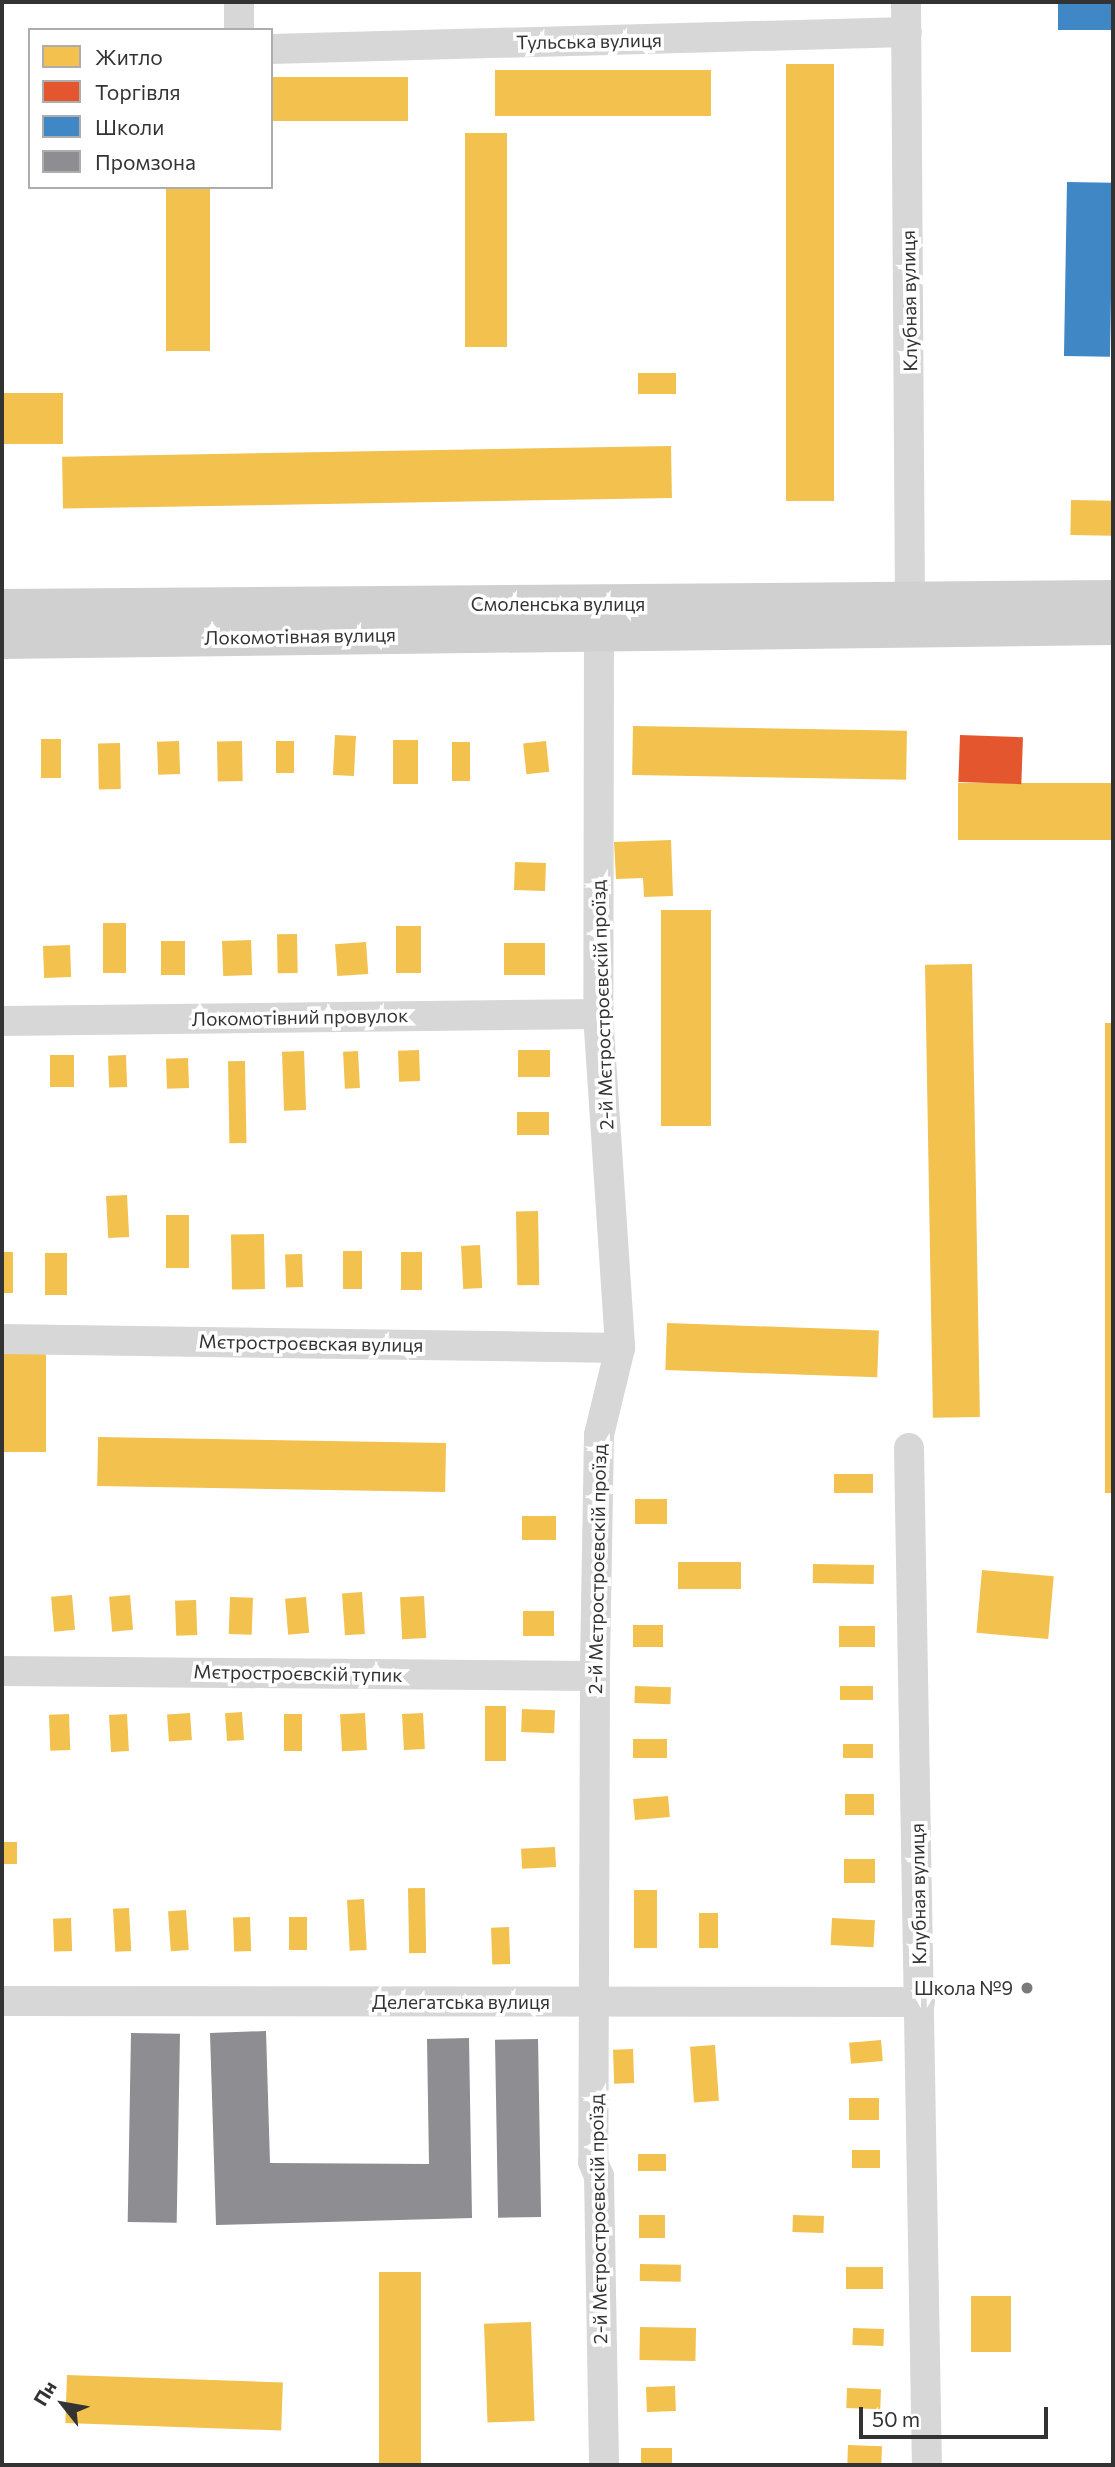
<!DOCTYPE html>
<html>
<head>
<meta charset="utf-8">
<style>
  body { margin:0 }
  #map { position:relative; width:1115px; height:2467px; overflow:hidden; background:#fff; font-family:Commissioner,sans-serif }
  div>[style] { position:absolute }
  .homes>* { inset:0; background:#f2c14e; transform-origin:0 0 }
  .shops>* { inset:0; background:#e4572e; transform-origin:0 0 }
  .schools>* { inset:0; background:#3f88c5; transform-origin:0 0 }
  .industry>* { inset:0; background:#8d8d92; transform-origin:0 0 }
  .street>* { height:30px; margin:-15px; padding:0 15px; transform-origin:15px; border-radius:15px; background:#d7d7d7 }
  .secondary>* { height:38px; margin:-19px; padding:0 19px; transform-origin:19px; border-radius:19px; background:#d0d0d0 }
  .dots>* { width:19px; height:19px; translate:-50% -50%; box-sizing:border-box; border:4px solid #fff; border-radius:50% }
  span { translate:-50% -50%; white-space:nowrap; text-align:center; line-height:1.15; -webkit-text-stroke:7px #fff; paint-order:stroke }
  .street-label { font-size:19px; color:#333 }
  .poi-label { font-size:19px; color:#333 }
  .right { translate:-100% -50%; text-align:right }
  .frame { position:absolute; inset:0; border:4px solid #333; pointer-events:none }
  .legend { position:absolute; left:28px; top:28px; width:245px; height:161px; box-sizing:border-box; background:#fff; border:2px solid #adadad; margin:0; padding:9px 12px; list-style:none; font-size:21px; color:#333 }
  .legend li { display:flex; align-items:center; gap:14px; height:35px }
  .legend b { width:35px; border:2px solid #adadad }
  .north { position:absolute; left:28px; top:2369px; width:70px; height:70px; -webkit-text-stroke:5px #fff; paint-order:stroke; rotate:301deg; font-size:19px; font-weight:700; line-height:28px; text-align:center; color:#333 }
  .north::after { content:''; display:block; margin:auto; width:24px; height:32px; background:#333; clip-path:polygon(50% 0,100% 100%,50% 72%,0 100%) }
  .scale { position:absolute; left:859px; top:2407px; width:189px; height:32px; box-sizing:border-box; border:4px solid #333; border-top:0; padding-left:9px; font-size:21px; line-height:24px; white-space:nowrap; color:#333; -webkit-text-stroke:5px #fff; paint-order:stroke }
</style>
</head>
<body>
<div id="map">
  <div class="homes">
    <i style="left:786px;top:64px;width:48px;height:437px"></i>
    <i style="left:711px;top:70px;width:46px;height:216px;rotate:90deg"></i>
    <i style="left:408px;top:77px;width:44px;height:137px;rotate:90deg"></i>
    <i style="left:507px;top:133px;width:214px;height:42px;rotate:90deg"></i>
    <i style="left:166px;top:187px;width:44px;height:164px"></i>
    <i style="left:638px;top:373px;width:38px;height:21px"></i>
    <i style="left:63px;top:393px;width:51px;height:61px;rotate:90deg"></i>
    <i style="left:671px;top:446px;width:52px;height:609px;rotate:89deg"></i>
    <i style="left:1071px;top:500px;width:42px;height:35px;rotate:1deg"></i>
    <i style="left:633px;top:726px;width:274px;height:49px;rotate:1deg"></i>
    <i style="left:335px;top:735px;width:21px;height:40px;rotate:3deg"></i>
    <i style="left:41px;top:739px;width:20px;height:39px"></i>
    <i style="left:393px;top:740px;width:25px;height:44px"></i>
    <i style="left:179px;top:741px;width:33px;height:22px;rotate:88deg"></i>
    <i style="left:242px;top:741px;width:40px;height:25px;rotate:89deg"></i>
    <i style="left:276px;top:741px;width:18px;height:32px"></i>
    <i style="left:546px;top:741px;width:31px;height:23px;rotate:84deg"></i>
    <i style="left:452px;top:742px;width:18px;height:39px"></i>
    <i style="left:120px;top:743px;width:46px;height:22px;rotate:89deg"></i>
    <i style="left:1113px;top:783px;width:57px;height:155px;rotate:90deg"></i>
    <i style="clip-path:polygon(671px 840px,673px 896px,644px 897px,643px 878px,616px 879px,614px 842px)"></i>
    <i style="left:515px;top:862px;width:31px;height:28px;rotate:2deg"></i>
    <i style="left:661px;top:910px;width:50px;height:216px"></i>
    <i style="left:103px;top:923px;width:23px;height:50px"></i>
    <i style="left:396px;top:926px;width:25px;height:47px"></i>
    <i style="left:297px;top:934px;width:39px;height:20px;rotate:89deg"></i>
    <i style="left:251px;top:940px;width:35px;height:29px;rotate:88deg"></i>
    <i style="left:185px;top:941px;width:34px;height:24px;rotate:90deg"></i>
    <i style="left:366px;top:942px;width:32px;height:31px;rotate:86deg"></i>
    <i style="left:504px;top:943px;width:41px;height:32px"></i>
    <i style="left:70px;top:945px;width:32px;height:27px;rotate:88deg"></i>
    <i style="left:972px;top:964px;width:453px;height:47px;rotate:89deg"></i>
    <i style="left:1105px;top:1023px;width:8px;height:470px"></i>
    <i style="left:419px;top:1050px;width:31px;height:21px;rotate:88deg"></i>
    <i style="left:518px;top:1050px;width:32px;height:27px"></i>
    <i style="left:304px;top:1051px;width:59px;height:22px;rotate:88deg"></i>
    <i style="left:358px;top:1051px;width:37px;height:15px;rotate:87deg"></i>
    <i style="left:74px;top:1055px;width:32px;height:24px;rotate:90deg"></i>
    <i style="left:126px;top:1055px;width:32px;height:18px;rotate:88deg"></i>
    <i style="left:188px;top:1058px;width:30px;height:22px;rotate:88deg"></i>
    <i style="left:245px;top:1061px;width:82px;height:17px;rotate:89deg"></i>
    <i style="left:549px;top:1112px;width:23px;height:32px;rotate:90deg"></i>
    <i style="left:127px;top:1195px;width:42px;height:21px;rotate:87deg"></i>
    <i style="left:538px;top:1211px;width:74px;height:22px;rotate:89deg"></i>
    <i style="left:166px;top:1215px;width:23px;height:53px"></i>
    <i style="left:264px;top:1234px;width:55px;height:33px;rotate:89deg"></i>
    <i style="left:480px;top:1245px;width:43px;height:19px;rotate:87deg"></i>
    <i style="left:343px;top:1251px;width:19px;height:38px"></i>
    <i style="left:2px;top:1252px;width:11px;height:41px"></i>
    <i style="left:401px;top:1252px;width:21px;height:38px"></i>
    <i style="left:45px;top:1253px;width:22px;height:42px"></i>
    <i style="left:302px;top:1254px;width:33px;height:17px;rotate:88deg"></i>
    <i style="left:667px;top:1323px;width:212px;height:47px;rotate:2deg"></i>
    <i style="left:2px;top:1351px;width:44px;height:101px"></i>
    <i style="left:446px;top:1443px;width:49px;height:348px;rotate:91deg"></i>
    <i style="left:873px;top:1474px;width:19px;height:39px;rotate:90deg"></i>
    <i style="left:635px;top:1499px;width:32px;height:25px"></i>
    <i style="left:522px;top:1516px;width:34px;height:24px"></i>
    <i style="left:678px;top:1562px;width:63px;height:27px"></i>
    <i style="left:813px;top:1564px;width:61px;height:19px;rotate:1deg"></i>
    <i style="left:982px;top:1570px;width:72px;height:63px;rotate:5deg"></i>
    <i style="left:362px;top:1592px;width:42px;height:20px;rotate:86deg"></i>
    <i style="left:72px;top:1595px;width:35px;height:21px;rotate:85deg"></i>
    <i style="left:130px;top:1595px;width:35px;height:21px;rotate:85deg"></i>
    <i style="left:424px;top:1596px;width:42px;height:24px;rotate:87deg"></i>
    <i style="left:230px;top:1597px;width:23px;height:37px;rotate:2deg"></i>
    <i style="left:306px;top:1597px;width:36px;height:21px;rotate:85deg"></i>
    <i style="left:196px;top:1600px;width:35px;height:21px;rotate:88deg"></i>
    <i style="left:523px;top:1611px;width:31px;height:25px"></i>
    <i style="left:633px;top:1625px;width:30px;height:22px"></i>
    <i style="left:839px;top:1626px;width:36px;height:21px"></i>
    <i style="left:635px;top:1686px;width:36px;height:17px;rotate:2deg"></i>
    <i style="left:840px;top:1686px;width:33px;height:14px"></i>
    <i style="left:485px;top:1706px;width:21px;height:55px"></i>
    <i style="left:522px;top:1709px;width:33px;height:23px;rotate:2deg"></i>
    <i style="left:242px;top:1712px;width:28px;height:17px;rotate:86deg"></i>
    <i style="left:190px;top:1713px;width:27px;height:23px;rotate:86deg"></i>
    <i style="left:365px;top:1713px;width:37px;height:25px;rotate:87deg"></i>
    <i style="left:423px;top:1713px;width:36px;height:21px;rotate:87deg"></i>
    <i style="left:69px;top:1714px;width:36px;height:20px;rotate:88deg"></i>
    <i style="left:127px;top:1714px;width:37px;height:18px;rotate:87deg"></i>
    <i style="left:284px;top:1714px;width:18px;height:37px"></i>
    <i style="left:667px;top:1739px;width:19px;height:34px;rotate:90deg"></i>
    <i style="left:843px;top:1744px;width:30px;height:14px"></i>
    <i style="left:845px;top:1794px;width:29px;height:21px"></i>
    <i style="left:668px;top:1796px;width:21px;height:35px;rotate:85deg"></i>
    <i style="left:2px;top:1842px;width:15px;height:22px"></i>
    <i style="left:555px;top:1847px;width:20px;height:34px;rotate:87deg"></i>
    <i style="left:844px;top:1859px;width:31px;height:24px"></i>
    <i style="left:425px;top:1888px;width:65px;height:17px;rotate:89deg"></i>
    <i style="left:634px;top:1890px;width:23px;height:58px"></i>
    <i style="left:364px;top:1899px;width:51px;height:17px;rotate:87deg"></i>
    <i style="left:129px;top:1908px;width:43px;height:16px;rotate:87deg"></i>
    <i style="left:186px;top:1910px;width:40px;height:18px;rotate:86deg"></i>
    <i style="left:699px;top:1913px;width:19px;height:35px"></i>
    <i style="left:250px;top:1917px;width:34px;height:17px;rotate:88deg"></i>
    <i style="left:289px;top:1917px;width:18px;height:33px"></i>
    <i style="left:71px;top:1918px;width:33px;height:18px;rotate:88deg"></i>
    <i style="left:832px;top:1918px;width:43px;height:27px;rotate:3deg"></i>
    <i style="left:509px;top:1927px;width:37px;height:18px;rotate:88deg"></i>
    <i style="left:881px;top:2040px;width:21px;height:32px;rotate:85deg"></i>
    <i style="left:715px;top:2045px;width:56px;height:25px;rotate:86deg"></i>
    <i style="left:633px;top:2049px;width:34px;height:20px;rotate:88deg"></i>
    <i style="left:849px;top:2098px;width:30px;height:22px"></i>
    <i style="left:852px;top:2150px;width:28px;height:18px"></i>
    <i style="left:638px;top:2154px;width:28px;height:17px"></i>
    <i style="left:639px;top:2215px;width:26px;height:23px"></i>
    <i style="left:793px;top:2215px;width:31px;height:17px;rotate:2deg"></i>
    <i style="left:640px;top:2264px;width:41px;height:17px;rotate:1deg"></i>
    <i style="left:846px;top:2267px;width:37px;height:22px"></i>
    <i style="left:379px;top:2272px;width:42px;height:193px"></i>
    <i style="left:971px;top:2296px;width:40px;height:56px"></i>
    <i style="left:531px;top:2322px;width:99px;height:47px;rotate:88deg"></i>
    <i style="left:640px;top:2327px;width:56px;height:33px;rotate:1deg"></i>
    <i style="left:853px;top:2328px;width:31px;height:17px;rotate:2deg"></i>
    <i style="left:67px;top:2375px;width:216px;height:48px;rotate:2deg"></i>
    <i style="left:675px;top:2386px;width:25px;height:29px;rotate:88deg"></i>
    <i style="left:847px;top:2388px;width:34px;height:20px;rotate:2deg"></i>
    <i style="left:848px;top:2445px;width:34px;height:19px;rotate:2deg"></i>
    <i style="left:641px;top:2448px;width:31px;height:17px"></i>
  </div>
  <div class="shops">
    <i style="left:960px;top:735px;width:63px;height:47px;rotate:2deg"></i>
  </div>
  <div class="schools">
    <i style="left:1058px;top:2px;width:55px;height:28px"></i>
    <i style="left:1067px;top:182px;width:46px;height:174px;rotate:1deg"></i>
  </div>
  <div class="industry">
    <i style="clip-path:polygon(266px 2031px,270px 2163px,429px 2164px,427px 2039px,469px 2038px,472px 2218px,216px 2225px,210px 2033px)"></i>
    <i style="left:131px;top:2033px;width:49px;height:189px;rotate:1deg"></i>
    <i style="left:538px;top:2039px;width:178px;height:43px;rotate:89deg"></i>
  </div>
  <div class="street">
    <i style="left:906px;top:2px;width:599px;rotate:89.62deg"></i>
    <i style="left:239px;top:30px;width:28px;rotate:-90deg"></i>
    <i style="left:271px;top:49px;width:636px;rotate:-1.53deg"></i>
    <i style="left:599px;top:632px;width:382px;rotate:90.1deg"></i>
    <i style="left:598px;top:1014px;width:335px;rotate:86.2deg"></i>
    <i style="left:620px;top:1348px;width:89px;rotate:103.6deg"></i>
    <i style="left:599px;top:1435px;width:241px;rotate:91deg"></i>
    <i style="left:595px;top:1676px;width:486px;rotate:90.2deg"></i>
    <i style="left:593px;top:2162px;width:15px;rotate:67deg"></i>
    <i style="left:599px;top:2176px;width:289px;rotate:89deg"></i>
    <i style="left:2px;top:1021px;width:596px;rotate:-0.67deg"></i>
    <i style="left:2px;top:1339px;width:618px;rotate:0.83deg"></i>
    <i style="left:909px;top:1448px;width:1017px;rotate:88.99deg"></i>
    <i style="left:2px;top:1671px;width:593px;rotate:0.48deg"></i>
    <i style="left:2px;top:2001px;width:918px;rotate:0.06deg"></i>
  </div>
  <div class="secondary">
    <i style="left:2px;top:608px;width:1111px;rotate:-0.46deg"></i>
    <i style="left:2px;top:640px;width:1111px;rotate:-0.72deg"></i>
  </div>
  <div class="dots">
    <i style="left:1027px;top:1988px;background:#7a7a7a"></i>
  </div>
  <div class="street-label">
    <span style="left:589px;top:41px;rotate:-1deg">Тульська вулиця</span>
    <span style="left:909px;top:301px;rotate:-91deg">Клубная вулиця</span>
    <span style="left:558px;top:604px">Смоленська вулиця</span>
    <span style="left:300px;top:636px;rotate:-1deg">Локомотівная вулиця</span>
    <span style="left:602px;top:1005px;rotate:-92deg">2-й Мєтростроєвскій проїзд</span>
    <span style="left:300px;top:1017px;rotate:-1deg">Локомотівний провулок</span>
    <span style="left:311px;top:1343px;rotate:1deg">Мєтростроєвская вулиця</span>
    <span style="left:597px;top:1569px;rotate:-89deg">2-й Мєтростроєвскій проїзд</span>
    <span style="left:298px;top:1673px;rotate:1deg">Мєтростроєвскій тупик</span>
    <span style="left:918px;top:1894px;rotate:-91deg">Клубная вулиця</span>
    <span style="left:461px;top:2002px">Делегатська вулиця</span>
    <span style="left:598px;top:2219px;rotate:-91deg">2-й Мєтростроєвскій проїзд</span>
  </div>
  <div class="poi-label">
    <span class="right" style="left:1013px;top:1988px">Школа №9</span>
  </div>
  <div class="frame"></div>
  <ul class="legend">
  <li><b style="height:19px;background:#f2c14e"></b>Житло</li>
  <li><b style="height:19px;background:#e4572e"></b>Торгівля</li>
  <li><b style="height:19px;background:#3f88c5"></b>Школи</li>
  <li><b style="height:19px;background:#8d8d92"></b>Промзона</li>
  </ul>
  <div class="north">Пн</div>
  <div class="scale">50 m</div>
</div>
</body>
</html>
